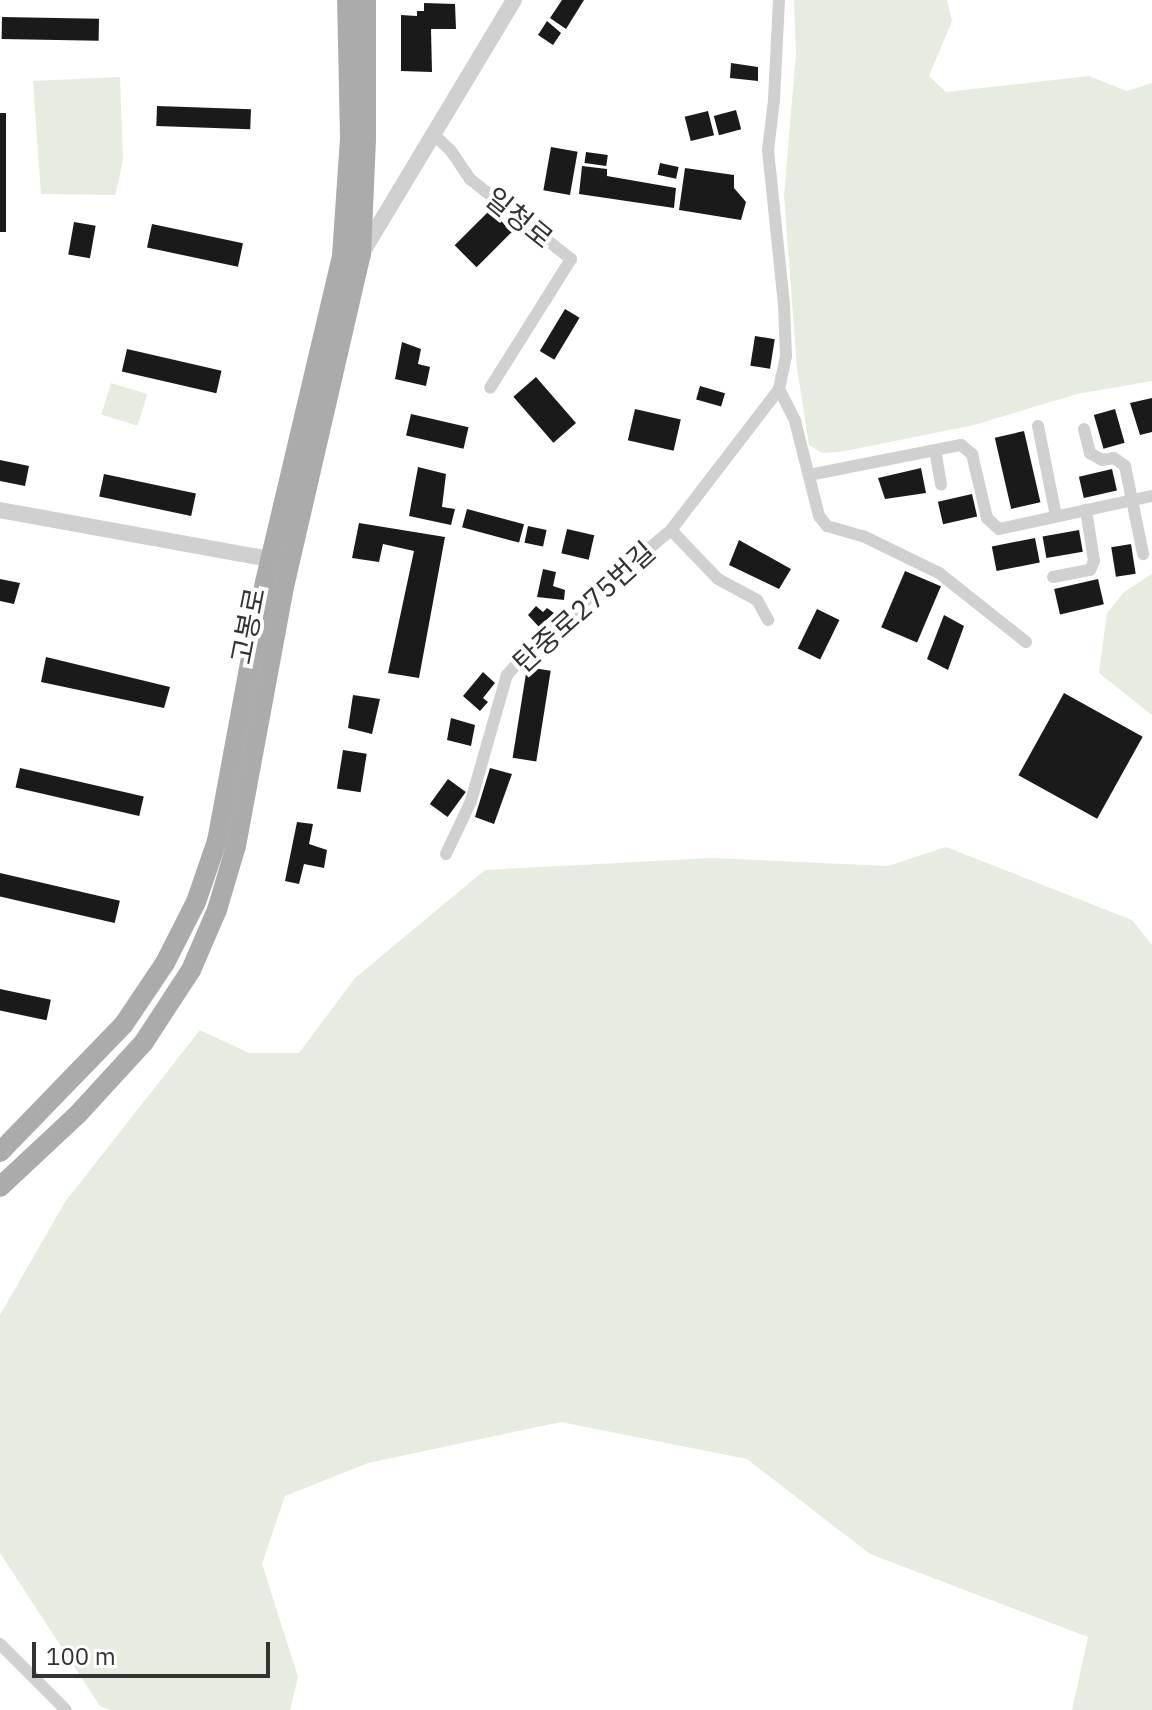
<!DOCTYPE html>
<html>
<head>
<meta charset="utf-8">
<style>
  body { margin:0 }
  #map { position:relative; width:1152px; height:1710px; overflow:hidden; background:#fff; font-family:"IBM Plex Sans","Noto Sans KR",sans-serif }
  div>[style] { position:absolute }
  .green>* { inset:0; background:#e6ecdf; transform-origin:0 0 }
  .building>* { inset:0; background:#1a1a1a; transform-origin:0 0 }
  .minor>* { height:12px; margin:-6px; padding:0 6px; transform-origin:6px; border-radius:6px; background:#d0d0d0 }
  .tertiary>* { height:16px; margin:-8px; padding:0 8px; transform-origin:8px; border-radius:8px; background:#d0d0d0 }
  .primary>* { height:20px; margin:-10px; padding:0 10px; transform-origin:10px; border-radius:10px; background:#ababab }
  span { translate:-50% -50%; white-space:nowrap; text-align:center; line-height:1.15; -webkit-text-stroke:8px #fff; paint-order:stroke }
  .street-label { font-size:28px; color:#333 }
  .scale { position:absolute; left:32px; top:1642px; width:238px; height:36px; box-sizing:border-box; border:4px solid #333; border-top:0; padding-left:10px; font-size:24px; line-height:28px; white-space:nowrap; color:#333; -webkit-text-stroke:6px #fff; paint-order:stroke }
</style>
</head>
<body>
<div id="map">
  <div class="green">
    <i style="clip-path:polygon(794px 0,947px 0,952px 21px,929px 76px,946px 92px,1089px 76px,1127px 91px,1152px 83px,1152px 381px,1077px 394px,974px 425px,840px 452px,822px 453px,809px 445px,797px 368px,784px 196px,796px 53px)"></i>
    <i style="clip-path:polygon(120px 77px,123px 161px,115px 195px,41px 194px,33px 81px)"></i>
    <i style="left:111px;top:383px;width:38px;height:33px;rotate:17deg"></i>
    <i style="clip-path:polygon(1152px 574px,1152px 715px,1099px 673px,1107px 613px,1124px 592px)"></i>
    <i style="clip-path:polygon(946px 847px,1132px 920px,1152px 945px,1152px 1710px,1072px 1710px,1088px 1637px,870px 1554px,747px 1459px,561px 1422px,368px 1463px,285px 1496px,262px 1564px,298px 1677px,290px 1710px,111px 1710px,100px 1706px,0 1553px,0 1315px,65px 1202px,200px 1030px,249px 1053px,299px 1053px,355px 978px,485px 870px,712px 858px,888px 866px)"></i>
  </div>
  <div class="building">
    <i style="clip-path:polygon(562px 0,584px 0,566px 29px,550px 18px)"></i>
    <i style="clip-path:polygon(424px 3px,455px 4px,456px 29px,431px 29px,432px 72px,401px 71px,401px 15px,417px 16px,417px 11px,424px 11px)"></i>
    <i style="left:2px;top:17px;width:97px;height:22px;rotate:1deg"></i>
    <i style="clip-path:polygon(547px 21px,561px 33px,553px 45px,538px 35px)"></i>
    <i style="clip-path:polygon(731px 63px,758px 67px,758px 81px,730px 78px)"></i>
    <i style="left:157px;top:106px;width:94px;height:20px;rotate:2deg"></i>
    <i style="left:736px;top:110px;width:20px;height:23px;rotate:75deg"></i>
    <i style="left:708px;top:111px;width:25px;height:24px;rotate:76deg"></i>
    <i style="left:0;top:113px;width:6px;height:119px"></i>
    <i style="left:551px;top:147px;width:27px;height:44px;rotate:10deg"></i>
    <i style="left:586px;top:152px;width:22px;height:11px;rotate:8deg"></i>
    <i style="left:660px;top:163px;width:19px;height:12px;rotate:12deg"></i>
    <i style="clip-path:polygon(582px 166px,607px 169px,607px 176px,676px 188px,674px 208px,579px 194px)"></i>
    <i style="clip-path:polygon(685px 168px,734px 175px,734px 188px,746px 202px,741px 220px,679px 210px)"></i>
    <i style="left:490px;top:210px;width:31px;height:50px;rotate:45deg"></i>
    <i style="left:74px;top:222px;width:22px;height:33px;rotate:10deg"></i>
    <i style="left:152px;top:224px;width:93px;height:24px;rotate:12deg"></i>
    <i style="left:565px;top:309px;width:17px;height:49px;rotate:31deg"></i>
    <i style="left:755px;top:336px;width:20px;height:30px;rotate:9deg"></i>
    <i style="clip-path:polygon(402px 342px,421px 349px,418px 364px,430px 367px,426px 386px,395px 379px)"></i>
    <i style="left:127px;top:349px;width:97px;height:23px;rotate:13deg"></i>
    <i style="left:536px;top:377px;width:61px;height:30px;rotate:49deg"></i>
    <i style="left:700px;top:386px;width:26px;height:14px;rotate:16deg"></i>
    <i style="clip-path:polygon(1152px 398px,1152px 432px,1140px 435px,1130px 403px)"></i>
    <i style="left:635px;top:409px;width:47px;height:32px;rotate:13deg"></i>
    <i style="left:1115px;top:409px;width:35px;height:22px;rotate:74deg"></i>
    <i style="left:411px;top:414px;width:59px;height:22px;rotate:13deg"></i>
    <i style="left:1024px;top:431px;width:73px;height:30px;rotate:77deg"></i>
    <i style="clip-path:polygon(0 460px,29px 466px,25px 486px,0 481px)"></i>
    <i style="clip-path:polygon(418px 467px,446px 474px,442px 507px,455px 509px,451px 525px,409px 516px)"></i>
    <i style="clip-path:polygon(921px 468px,926px 493px,885px 499px,878px 478px)"></i>
    <i style="left:1112px;top:469px;width:22px;height:34px;rotate:77deg"></i>
    <i style="left:104px;top:474px;width:94px;height:23px;rotate:12deg"></i>
    <i style="left:972px;top:494px;width:23px;height:35px;rotate:77deg"></i>
    <i style="left:467px;top:509px;width:59px;height:19px;rotate:15deg"></i>
    <i style="clip-path:polygon(359px 523px,445px 537px,419px 678px,388px 673px,414px 551px,383px 544px,379px 562px,352px 558px)"></i>
    <i style="left:528px;top:526px;width:19px;height:17px;rotate:12deg"></i>
    <i style="left:567px;top:529px;width:28px;height:25px;rotate:13deg"></i>
    <i style="left:1079px;top:530px;width:22px;height:37px;rotate:80deg"></i>
    <i style="left:1035px;top:538px;width:25px;height:44px;rotate:79deg"></i>
    <i style="clip-path:polygon(739px 540px,791px 569px,779px 589px,729px 565px)"></i>
    <i style="left:1131px;top:544px;width:30px;height:20px;rotate:81deg"></i>
    <i style="clip-path:polygon(543px 569px,556px 572px,553px 586px,565px 590px,564px 600px,537px 597px)"></i>
    <i style="left:905px;top:571px;width:39px;height:61px;rotate:23deg"></i>
    <i style="clip-path:polygon(0 579px,20px 583px,14px 604px,0 601px)"></i>
    <i style="left:1098px;top:579px;width:26px;height:45px;rotate:77deg"></i>
    <i style="clip-path:polygon(536px 606px,543px 612px,547px 608px,554px 613px,539px 627px,528px 615px)"></i>
    <i style="left:817px;top:609px;width:25px;height:44px;rotate:26deg"></i>
    <i style="clip-path:polygon(944px 615px,964px 626px,948px 670px,927px 659px)"></i>
    <i style="clip-path:polygon(46px 657px,170px 687px,164px 708px,41px 682px)"></i>
    <i style="left:527px;top:667px;width:24px;height:92px;rotate:9deg"></i>
    <i style="clip-path:polygon(483px 672px,495px 683px,483px 698px,488px 702px,480px 711px,463px 696px)"></i>
    <i style="left:1064px;top:693px;width:90px;height:94px;rotate:29deg"></i>
    <i style="clip-path:polygon(353px 695px,380px 699px,372px 734px,348px 728px)"></i>
    <i style="clip-path:polygon(451px 718px,475px 725px,471px 746px,447px 740px)"></i>
    <i style="left:343px;top:750px;width:24px;height:39px;rotate:9deg"></i>
    <i style="left:20px;top:768px;width:127px;height:20px;rotate:13deg"></i>
    <i style="clip-path:polygon(490px 768px,512px 774px,494px 824px,475px 817px)"></i>
    <i style="left:448px;top:779px;width:22px;height:31px;rotate:36deg"></i>
    <i style="clip-path:polygon(297px 822px,313px 824px,309px 844px,327px 850px,324px 868px,304px 864px,299px 884px,285px 881px)"></i>
    <i style="left:0;top:873px;width:123px;height:23px;rotate:13deg"></i>
    <i style="left:0;top:989px;width:52px;height:21px;rotate:12deg"></i>
  </div>
  <div class="minor">
    <i style="left:779px;top:0;width:100px;rotate:92.9deg"></i>
    <i style="left:774px;top:100px;width:50px;rotate:96.8deg"></i>
    <i style="left:768px;top:150px;width:155px;rotate:84.1deg"></i>
    <i style="left:784px;top:304px;width:52px;rotate:87.8deg"></i>
    <i style="left:786px;top:356px;width:34px;rotate:102deg"></i>
    <i style="left:779px;top:389px;width:36px;rotate:63deg"></i>
    <i style="left:795px;top:421px;width:98px;rotate:75.8deg"></i>
    <i style="left:819px;top:516px;width:13px;rotate:51deg"></i>
    <i style="left:827px;top:526px;width:37px;rotate:16deg"></i>
    <i style="left:863px;top:536px;width:85px;rotate:26deg"></i>
    <i style="left:939px;top:573px;width:111px;rotate:38.4deg"></i>
    <i style="left:433px;top:134px;width:25px;rotate:43deg"></i>
    <i style="left:451px;top:151px;width:34px;rotate:56deg"></i>
    <i style="left:470px;top:179px;width:129px;rotate:38.4deg"></i>
    <i style="left:571px;top:259px;width:152px;rotate:122.1deg"></i>
    <i style="left:1038px;top:426px;width:92px;rotate:78.7deg"></i>
    <i style="left:1084px;top:429px;width:25px;rotate:76deg"></i>
    <i style="left:1090px;top:453px;width:14px;rotate:30deg"></i>
    <i style="left:1102px;top:460px;width:12px;rotate:-9deg"></i>
    <i style="left:1114px;top:458px;width:14px;rotate:36deg"></i>
    <i style="left:1125px;top:466px;width:90px;rotate:78.4deg"></i>
    <i style="left:935px;top:450px;width:35px;rotate:80deg"></i>
    <i style="left:809px;top:475px;width:155px;rotate:-11.2deg"></i>
    <i style="left:961px;top:445px;width:14px;rotate:39deg"></i>
    <i style="left:972px;top:454px;width:66px;rotate:76.8deg"></i>
    <i style="left:987px;top:518px;width:16px;rotate:43deg"></i>
    <i style="left:999px;top:529px;width:157px;rotate:-12.2deg"></i>
    <i style="left:671px;top:530px;width:68px;rotate:46.2deg"></i>
    <i style="left:718px;top:579px;width:44px;rotate:28.3deg"></i>
    <i style="left:757px;top:600px;width:23px;rotate:61deg"></i>
    <i style="left:1053px;top:577px;width:38px;rotate:-11deg"></i>
    <i style="left:1090px;top:570px;width:10px;rotate:-66deg"></i>
    <i style="left:1094px;top:561px;width:52px;rotate:-98.9deg"></i>
    <i style="left:446px;top:854px;width:59px;rotate:-64.7deg"></i>
    <i style="left:471px;top:801px;width:131px;rotate:-74.1deg"></i>
    <i style="left:507px;top:675px;width:45px;rotate:-48.6deg"></i>
    <i style="left:537px;top:641px;width:174px;rotate:-39.6deg"></i>
    <i style="left:671px;top:530px;width:178px;rotate:-52.5deg"></i>
    <i style="left:0;top:1644px;width:93px;rotate:45deg"></i>
  </div>
  <div class="tertiary">
    <i style="left:362px;top:253px;width:295px;rotate:-59deg"></i>
    <i style="left:0;top:510px;width:285px;rotate:10.3deg"></i>
  </div>
  <div class="primary">
    <i style="left:0;top:1152px;width:178px;rotate:-45.9deg"></i>
    <i style="left:124px;top:1024px;width:73px;rotate:-56.1deg"></i>
    <i style="left:165px;top:963px;width:68px;rotate:-63.1deg"></i>
    <i style="left:196px;top:902px;width:65px;rotate:-71deg"></i>
    <i style="left:217px;top:841px;width:263px;rotate:-79.5deg"></i>
    <i style="left:265px;top:582px;width:335px;rotate:-76.7deg"></i>
    <i style="left:342px;top:256px;width:118px;rotate:-86.1deg"></i>
    <i style="left:350px;top:138px;width:138px;rotate:-91.2deg"></i>
    <i style="left:0;top:1187px;width:108px;rotate:-43.1deg"></i>
    <i style="left:79px;top:1113px;width:96px;rotate:-47.5deg"></i>
    <i style="left:144px;top:1042px;width:86px;rotate:-56.9deg"></i>
    <i style="left:191px;top:970px;width:65px;rotate:-66.6deg"></i>
    <i style="left:217px;top:910px;width:67px;rotate:-73.5deg"></i>
    <i style="left:236px;top:846px;width:263px;rotate:-79.5deg"></i>
    <i style="left:284px;top:587px;width:342px;rotate:-77deg"></i>
    <i style="left:361px;top:254px;width:115px;rotate:-87.5deg"></i>
    <i style="left:366px;top:139px;width:139px;rotate:-90deg"></i>
  </div>
  <div class="street-label">
    <span style="left:519px;top:218px;rotate:39deg">일청로</span>
    <span style="left:584px;top:607px;rotate:-42deg">탄중로275번길</span>
    <span style="left:248px;top:626px;rotate:-79deg">고봉로</span>
  </div>
  <div class="scale">100 m</div>
</div>
</body>
</html>
